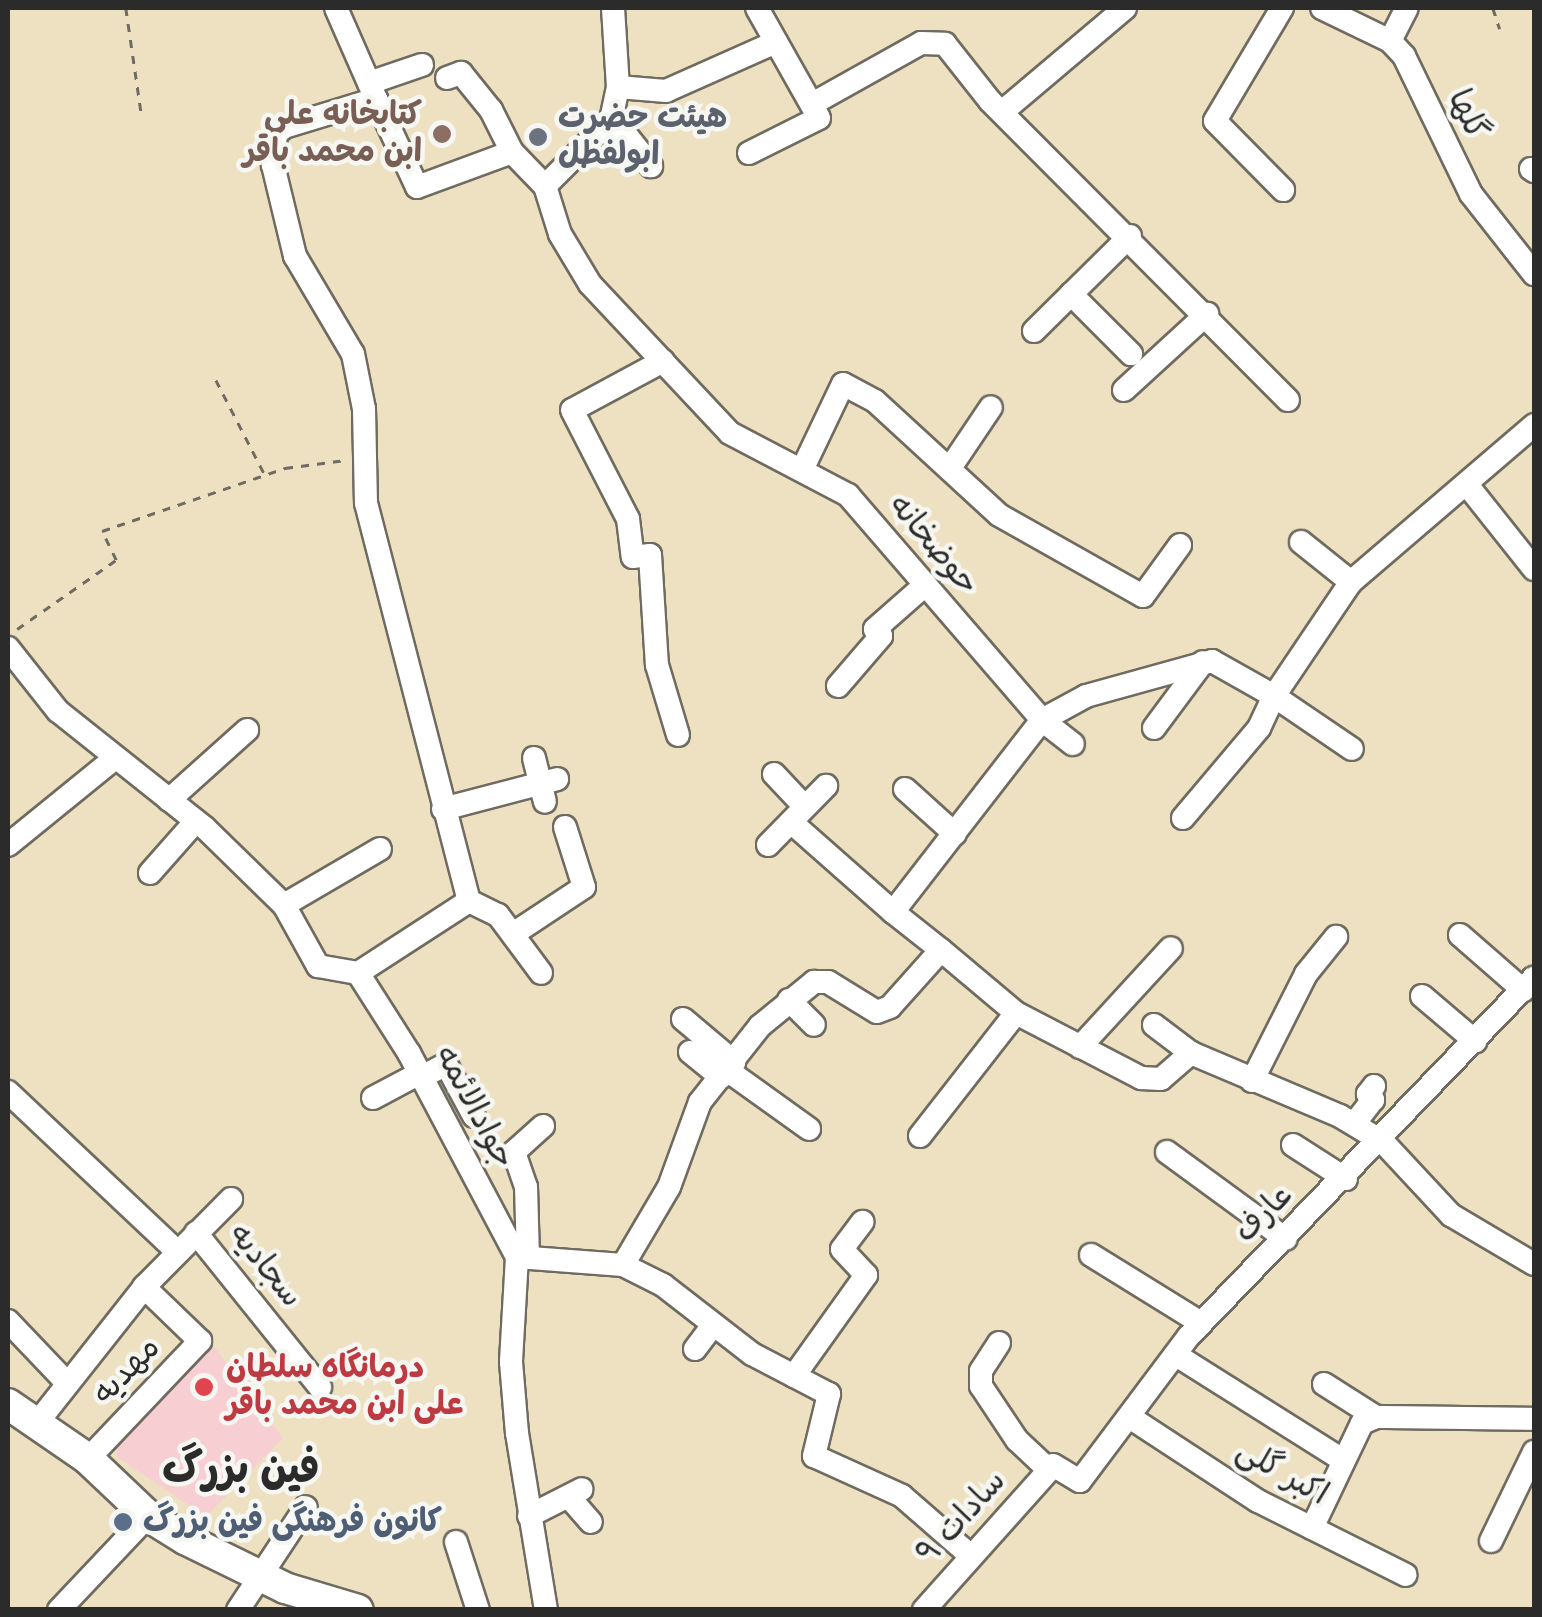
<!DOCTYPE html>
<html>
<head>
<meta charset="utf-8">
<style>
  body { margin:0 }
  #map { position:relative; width:1542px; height:1617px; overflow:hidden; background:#ede1c1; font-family:"Balsamiq Sans","Playpen Sans Arabic",sans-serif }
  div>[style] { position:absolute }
  .built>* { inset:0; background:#f7cfd3 }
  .path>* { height:2.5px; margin-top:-1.25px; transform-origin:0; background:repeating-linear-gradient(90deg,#6f6b60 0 8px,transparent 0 16px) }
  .roads { filter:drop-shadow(2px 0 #6f6b60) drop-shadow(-2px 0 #6f6b60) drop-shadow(0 2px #6f6b60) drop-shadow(0 -2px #6f6b60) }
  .minor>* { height:22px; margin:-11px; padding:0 11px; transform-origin:11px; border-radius:11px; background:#fff }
  .major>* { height:30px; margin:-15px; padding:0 15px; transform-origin:15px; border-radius:15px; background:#fff }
  .dots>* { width:28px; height:28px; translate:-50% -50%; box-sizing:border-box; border:5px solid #f6f6f2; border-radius:50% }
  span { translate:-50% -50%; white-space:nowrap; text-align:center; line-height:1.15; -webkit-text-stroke:9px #f6f6f2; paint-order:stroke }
  .street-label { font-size:32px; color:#2b2b2b }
  .education-label { font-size:32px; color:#785e54; font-weight:700 }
  .right { translate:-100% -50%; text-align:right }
  .worship-label { font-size:32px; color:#5b616d; font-weight:700 }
  .left { translate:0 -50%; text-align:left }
  .health-label { font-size:32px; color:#be3a42; font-weight:700 }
  .service-label { font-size:32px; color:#4e5e75; font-weight:700 }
  .district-label { font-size:42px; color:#2b2b2b; font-weight:700 }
  .frame { position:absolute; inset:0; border:10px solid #2b2b2b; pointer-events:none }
</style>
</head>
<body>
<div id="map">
  <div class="built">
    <i style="clip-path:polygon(206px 1336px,283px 1438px,206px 1517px,117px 1457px,115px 1445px)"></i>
  </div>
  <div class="path">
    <i style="left:126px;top:8px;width:111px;rotate:81.7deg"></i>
    <i style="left:1493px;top:8px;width:22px;rotate:72deg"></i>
    <i style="left:216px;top:380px;width:105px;rotate:62.7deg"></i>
    <i style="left:17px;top:629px;width:121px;rotate:-34.9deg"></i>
    <i style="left:116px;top:560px;width:32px;rotate:-116deg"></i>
    <i style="left:102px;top:531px;width:194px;rotate:-19deg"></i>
    <i style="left:285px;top:468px;width:61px;rotate:-7.6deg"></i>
  </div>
  <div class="roads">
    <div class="minor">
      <i style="left:336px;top:8px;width:99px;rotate:66.3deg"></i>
      <i style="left:376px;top:99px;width:96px;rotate:163.1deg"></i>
      <i style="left:284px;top:127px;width:11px;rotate:139deg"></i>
      <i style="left:276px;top:134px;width:31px;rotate:96deg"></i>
      <i style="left:273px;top:165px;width:94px;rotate:76.4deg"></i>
      <i style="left:295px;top:256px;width:114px;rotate:59.4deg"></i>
      <i style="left:353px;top:354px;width:56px;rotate:78.7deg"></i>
      <i style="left:364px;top:409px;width:94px;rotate:88.8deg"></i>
      <i style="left:366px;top:503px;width:411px;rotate:75.5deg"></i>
      <i style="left:469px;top:901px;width:132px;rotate:147deg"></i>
      <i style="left:613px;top:8px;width:79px;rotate:86.4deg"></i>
      <i style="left:1282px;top:8px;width:131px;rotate:120.7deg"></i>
      <i style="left:1215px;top:121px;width:97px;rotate:45.4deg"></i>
      <i style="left:1322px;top:8px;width:76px;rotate:25.9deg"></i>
      <i style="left:1390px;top:41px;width:21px;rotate:47deg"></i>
      <i style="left:1404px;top:56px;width:153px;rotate:64.1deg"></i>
      <i style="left:1471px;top:194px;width:102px;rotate:51.8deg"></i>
      <i style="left:1390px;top:41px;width:37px;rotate:-63deg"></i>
      <i style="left:776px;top:42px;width:120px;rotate:156deg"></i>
      <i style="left:666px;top:91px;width:48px;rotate:-175.2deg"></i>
      <i style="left:618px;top:87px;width:34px;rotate:102deg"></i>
      <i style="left:611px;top:120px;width:93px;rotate:135deg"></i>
      <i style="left:545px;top:186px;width:50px;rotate:72.6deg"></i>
      <i style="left:560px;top:234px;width:58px;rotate:59deg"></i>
      <i style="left:590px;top:284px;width:204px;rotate:46.8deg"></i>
      <i style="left:730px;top:433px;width:133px;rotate:27.7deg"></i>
      <i style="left:848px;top:495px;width:297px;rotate:49.2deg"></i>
      <i style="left:1042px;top:720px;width:39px;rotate:38deg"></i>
      <i style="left:447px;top:78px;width:15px;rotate:-20deg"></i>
      <i style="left:461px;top:73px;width:48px;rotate:51deg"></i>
      <i style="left:491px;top:110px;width:47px;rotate:63.4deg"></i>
      <i style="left:512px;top:152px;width:47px;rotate:45.9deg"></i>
      <i style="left:369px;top:83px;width:56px;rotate:-18.8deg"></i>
      <i style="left:376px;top:99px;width:97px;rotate:65deg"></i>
      <i style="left:417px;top:187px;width:101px;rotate:-20.2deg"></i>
      <i style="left:812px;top:104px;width:125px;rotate:-29.2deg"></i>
      <i style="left:921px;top:43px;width:24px;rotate:2deg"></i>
      <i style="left:945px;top:44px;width:73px;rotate:51.7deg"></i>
      <i style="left:990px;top:101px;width:422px;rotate:45.1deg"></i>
      <i style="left:1002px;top:112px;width:161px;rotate:-40.2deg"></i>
      <i style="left:612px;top:117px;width:63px;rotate:51.5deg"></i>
      <i style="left:749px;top:153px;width:78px;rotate:-26.6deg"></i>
      <i style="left:819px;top:118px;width:126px;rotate:-119.4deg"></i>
      <i style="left:1531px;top:169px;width:4px;rotate:34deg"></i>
      <i style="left:1071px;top:294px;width:85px;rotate:45deg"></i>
      <i style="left:1034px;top:331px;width:135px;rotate:-44.7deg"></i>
      <i style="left:663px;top:361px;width:103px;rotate:151.7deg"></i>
      <i style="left:572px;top:410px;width:123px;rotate:62.8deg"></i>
      <i style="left:628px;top:519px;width:38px;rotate:83deg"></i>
      <i style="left:633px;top:557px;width:17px;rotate:-7deg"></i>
      <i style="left:650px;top:555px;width:110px;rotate:86.4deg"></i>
      <i style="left:657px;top:665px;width:73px;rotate:73.3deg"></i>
      <i style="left:1124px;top:390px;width:113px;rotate:-42.5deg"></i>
      <i style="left:950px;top:468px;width:73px;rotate:-56.1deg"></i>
      <i style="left:802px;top:470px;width:95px;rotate:-64.5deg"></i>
      <i style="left:843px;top:384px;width:36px;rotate:28deg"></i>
      <i style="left:875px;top:401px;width:168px;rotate:42.6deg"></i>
      <i style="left:999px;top:515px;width:165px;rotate:29.4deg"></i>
      <i style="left:1143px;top:596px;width:63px;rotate:-54deg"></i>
      <i style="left:1468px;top:486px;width:106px;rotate:51.5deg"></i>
      <i style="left:1301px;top:542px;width:64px;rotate:38.7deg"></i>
      <i style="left:8px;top:648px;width:80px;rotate:51.6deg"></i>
      <i style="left:58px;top:711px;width:188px;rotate:38.5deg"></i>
      <i style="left:205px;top:828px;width:110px;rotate:44.3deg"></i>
      <i style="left:284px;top:905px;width:70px;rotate:60.9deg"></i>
      <i style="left:318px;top:966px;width:41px;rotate:9.9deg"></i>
      <i style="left:358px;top:973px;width:95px;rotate:57.5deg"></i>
      <i style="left:409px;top:1053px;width:231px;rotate:62.1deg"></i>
      <i style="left:517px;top:1257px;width:105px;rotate:93.3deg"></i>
      <i style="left:511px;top:1362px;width:71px;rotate:85.2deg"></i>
      <i style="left:517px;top:1433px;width:179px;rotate:80.7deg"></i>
      <i style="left:838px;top:686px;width:66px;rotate:-49.3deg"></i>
      <i style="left:881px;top:636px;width:9px;rotate:-131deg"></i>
      <i style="left:875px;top:629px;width:67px;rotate:-41.3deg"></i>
      <i style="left:1154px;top:728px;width:82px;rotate:-53.4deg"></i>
      <i style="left:534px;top:758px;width:45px;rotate:76deg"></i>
      <i style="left:774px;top:774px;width:45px;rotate:46.8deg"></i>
      <i style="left:905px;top:789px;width:67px;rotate:42deg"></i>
      <i style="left:169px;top:800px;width:105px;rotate:-41.9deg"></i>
      <i style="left:443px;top:809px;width:118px;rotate:-14.7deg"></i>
      <i style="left:1183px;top:818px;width:118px;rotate:-49.8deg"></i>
      <i style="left:1259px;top:728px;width:35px;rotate:-65deg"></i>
      <i style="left:1274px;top:696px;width:94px;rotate:34.2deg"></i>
      <i style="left:791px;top:822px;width:136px;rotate:41.4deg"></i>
      <i style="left:8px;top:845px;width:136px;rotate:-39.1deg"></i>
      <i style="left:768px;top:845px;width:83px;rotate:-45.5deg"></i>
      <i style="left:150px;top:873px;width:69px;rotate:-48.5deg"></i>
      <i style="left:469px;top:901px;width:32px;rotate:26deg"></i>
      <i style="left:498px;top:915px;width:72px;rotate:53.4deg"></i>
      <i style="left:284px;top:905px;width:111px;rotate:-30.3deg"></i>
      <i style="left:513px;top:934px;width:85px;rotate:-33.5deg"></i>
      <i style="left:584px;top:887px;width:63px;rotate:-107.6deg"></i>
      <i style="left:1460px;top:935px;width:84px;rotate:41.1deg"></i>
      <i style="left:941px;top:950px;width:98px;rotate:40deg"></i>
      <i style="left:1016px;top:1013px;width:141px;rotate:27.5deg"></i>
      <i style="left:1141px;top:1078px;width:20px;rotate:3deg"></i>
      <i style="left:1161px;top:1079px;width:40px;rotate:-41deg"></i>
      <i style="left:1191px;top:1053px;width:162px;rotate:22.9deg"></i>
      <i style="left:1340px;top:1116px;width:50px;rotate:31.2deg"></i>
      <i style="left:1383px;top:1142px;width:100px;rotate:47deg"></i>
      <i style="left:1451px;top:1215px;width:96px;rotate:30.6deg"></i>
      <i style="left:1422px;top:996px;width:70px;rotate:40.3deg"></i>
      <i style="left:789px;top:1000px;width:35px;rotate:45deg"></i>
      <i style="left:683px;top:1019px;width:67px;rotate:40.1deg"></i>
      <i style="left:1154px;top:1025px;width:46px;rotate:37.1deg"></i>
      <i style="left:1080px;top:1047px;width:134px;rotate:-47.4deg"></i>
      <i style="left:690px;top:1052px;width:40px;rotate:39deg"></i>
      <i style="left:727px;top:1070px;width:101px;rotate:35.7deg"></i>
      <i style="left:422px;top:1077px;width:27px;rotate:-28deg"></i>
      <i style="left:446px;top:1064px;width:59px;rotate:61.7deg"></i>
      <i style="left:1252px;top:1081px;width:120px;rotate:-63.2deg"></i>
      <i style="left:1306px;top:974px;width:48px;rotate:-51deg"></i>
      <i style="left:8px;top:1092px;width:232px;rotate:43.3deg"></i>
      <i style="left:373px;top:1098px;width:53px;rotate:-28deg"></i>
      <i style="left:1354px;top:1124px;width:31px;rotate:-52deg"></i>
      <i style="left:1373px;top:1100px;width:8px;rotate:-130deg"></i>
      <i style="left:1368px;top:1094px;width:10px;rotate:-53deg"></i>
      <i style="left:920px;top:1136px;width:156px;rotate:-52deg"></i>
      <i style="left:1293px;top:1145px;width:63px;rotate:32.7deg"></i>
      <i style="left:1167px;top:1152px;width:147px;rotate:36.2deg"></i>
      <i style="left:196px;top:1233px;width:198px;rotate:51.2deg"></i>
      <i style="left:1091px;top:1255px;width:129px;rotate:31.7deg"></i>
      <i style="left:517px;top:1257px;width:106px;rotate:4.3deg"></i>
      <i style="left:623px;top:1265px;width:91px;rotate:-59.5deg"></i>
      <i style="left:669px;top:1187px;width:90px;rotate:-70deg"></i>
      <i style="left:700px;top:1102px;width:97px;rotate:-51.7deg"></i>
      <i style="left:760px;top:1026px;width:70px;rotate:-39.2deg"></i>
      <i style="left:814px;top:982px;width:14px"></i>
      <i style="left:828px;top:982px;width:57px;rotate:31.5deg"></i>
      <i style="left:877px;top:1012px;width:14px;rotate:-21deg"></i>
      <i style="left:890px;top:1007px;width:76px;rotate:-48.2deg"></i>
      <i style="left:941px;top:950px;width:61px;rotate:-141.6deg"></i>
      <i style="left:893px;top:912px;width:243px;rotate:-52.2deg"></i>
      <i style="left:1042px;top:720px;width:50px;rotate:-28.6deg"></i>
      <i style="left:1086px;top:696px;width:131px;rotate:-15.5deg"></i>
      <i style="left:1212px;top:661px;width:71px;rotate:29.4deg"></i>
      <i style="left:1274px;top:696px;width:138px;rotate:-56deg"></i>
      <i style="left:1351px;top:582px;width:241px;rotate:-40.6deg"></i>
      <i style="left:528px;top:1258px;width:71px;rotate:-91.6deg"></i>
      <i style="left:526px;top:1187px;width:37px;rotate:-109deg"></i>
      <i style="left:514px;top:1152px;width:39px;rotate:-42deg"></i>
      <i style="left:623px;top:1265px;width:45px;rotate:26.6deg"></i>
      <i style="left:663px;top:1285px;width:113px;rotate:37.8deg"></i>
      <i style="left:752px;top:1354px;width:87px;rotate:27.5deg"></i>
      <i style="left:829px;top:1394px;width:64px;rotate:103.6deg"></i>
      <i style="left:814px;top:1456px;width:97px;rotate:24.4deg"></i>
      <i style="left:902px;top:1496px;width:91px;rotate:41deg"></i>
      <i style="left:8px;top:1321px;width:86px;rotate:46.4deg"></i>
      <i style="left:999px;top:1343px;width:33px;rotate:123deg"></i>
      <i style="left:981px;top:1371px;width:15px;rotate:90deg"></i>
      <i style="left:981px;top:1386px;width:65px;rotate:56.3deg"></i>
      <i style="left:1017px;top:1440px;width:44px;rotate:43.2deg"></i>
      <i style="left:695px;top:1349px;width:30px;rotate:-53deg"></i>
      <i style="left:1176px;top:1355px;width:197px;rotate:32.2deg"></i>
      <i style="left:794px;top:1376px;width:124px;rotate:-54.5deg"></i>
      <i style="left:866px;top:1275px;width:35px;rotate:-133deg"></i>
      <i style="left:842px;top:1249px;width:34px;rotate:-53deg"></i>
      <i style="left:1324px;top:1384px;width:62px;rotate:32.4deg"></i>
      <i style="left:1131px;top:1418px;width:152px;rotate:33.2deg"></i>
      <i style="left:1258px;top:1501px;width:165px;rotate:26.6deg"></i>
      <i style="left:37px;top:1423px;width:176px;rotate:-51.7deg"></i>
      <i style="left:146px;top:1285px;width:121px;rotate:-45.3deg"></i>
      <i style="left:88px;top:1459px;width:163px;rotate:-46.5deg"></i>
      <i style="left:200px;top:1341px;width:78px;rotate:-136deg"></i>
      <i style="left:1049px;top:1470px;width:6px;rotate:-51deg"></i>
      <i style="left:1053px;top:1465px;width:31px;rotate:31deg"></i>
      <i style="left:1080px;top:1481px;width:181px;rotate:-53.1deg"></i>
      <i style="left:1189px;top:1336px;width:497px;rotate:-46.1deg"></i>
      <i style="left:569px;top:1497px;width:33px;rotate:49deg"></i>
      <i style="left:529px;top:1516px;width:59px;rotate:-27deg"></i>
      <i style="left:1312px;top:1528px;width:116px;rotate:-64.5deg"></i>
      <i style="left:1362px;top:1423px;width:15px;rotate:-23deg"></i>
      <i style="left:1376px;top:1417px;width:158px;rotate:0.7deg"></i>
      <i style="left:1491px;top:1541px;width:99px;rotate:-64.2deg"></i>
      <i style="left:456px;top:1542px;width:71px;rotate:72.1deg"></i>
      <i style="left:59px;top:1610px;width:129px;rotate:-46.6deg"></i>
      <i style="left:238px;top:1610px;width:123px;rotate:-56.6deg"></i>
      <i style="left:924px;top:1610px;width:188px;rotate:-48.2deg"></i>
    </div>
    <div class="major">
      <i style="left:8px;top:1404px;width:97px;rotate:34.5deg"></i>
      <i style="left:88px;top:1459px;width:83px;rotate:43.5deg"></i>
      <i style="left:148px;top:1516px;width:44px;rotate:31.9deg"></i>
      <i style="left:185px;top:1539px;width:111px;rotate:26.1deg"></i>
      <i style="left:285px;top:1588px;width:76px;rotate:16.8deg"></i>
    </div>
  </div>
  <div class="dots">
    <i style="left:442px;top:134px;background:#8d6e63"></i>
    <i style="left:538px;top:137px;background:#6b7280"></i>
    <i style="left:204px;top:1387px;background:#e0444e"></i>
    <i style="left:123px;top:1522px;background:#5c6f8a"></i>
  </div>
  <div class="street-label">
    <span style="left:1467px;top:115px;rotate:65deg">گلها</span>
    <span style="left:933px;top:545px;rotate:50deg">حوضخانه</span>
    <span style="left:474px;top:1107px;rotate:62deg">جوادالائمه</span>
    <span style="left:1264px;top:1214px;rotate:-45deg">عارف</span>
    <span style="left:265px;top:1266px;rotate:51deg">سجادیه</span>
    <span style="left:127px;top:1371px;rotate:-46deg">مهدیه</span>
    <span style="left:1282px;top:1473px;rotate:30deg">اکبر گلی</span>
    <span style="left:962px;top:1518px;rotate:-48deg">سادات ۹</span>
  </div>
  <div class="education-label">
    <span class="right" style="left:422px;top:134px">کتابخانه علی<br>ابن محمد باقر</span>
  </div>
  <div class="worship-label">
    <span class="left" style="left:558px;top:137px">هیئت حضرت<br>ابولفظل</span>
  </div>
  <div class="health-label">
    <span class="left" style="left:226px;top:1387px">درمانگاه سلطان<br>علی ابن محمد باقر</span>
  </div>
  <div class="service-label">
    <span class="left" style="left:143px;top:1522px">کانون فرهنگی فین بزرگ</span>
  </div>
  <div class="district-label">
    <span style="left:241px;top:1470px">فین بزرگ</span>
  </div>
  <div class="frame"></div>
</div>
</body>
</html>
